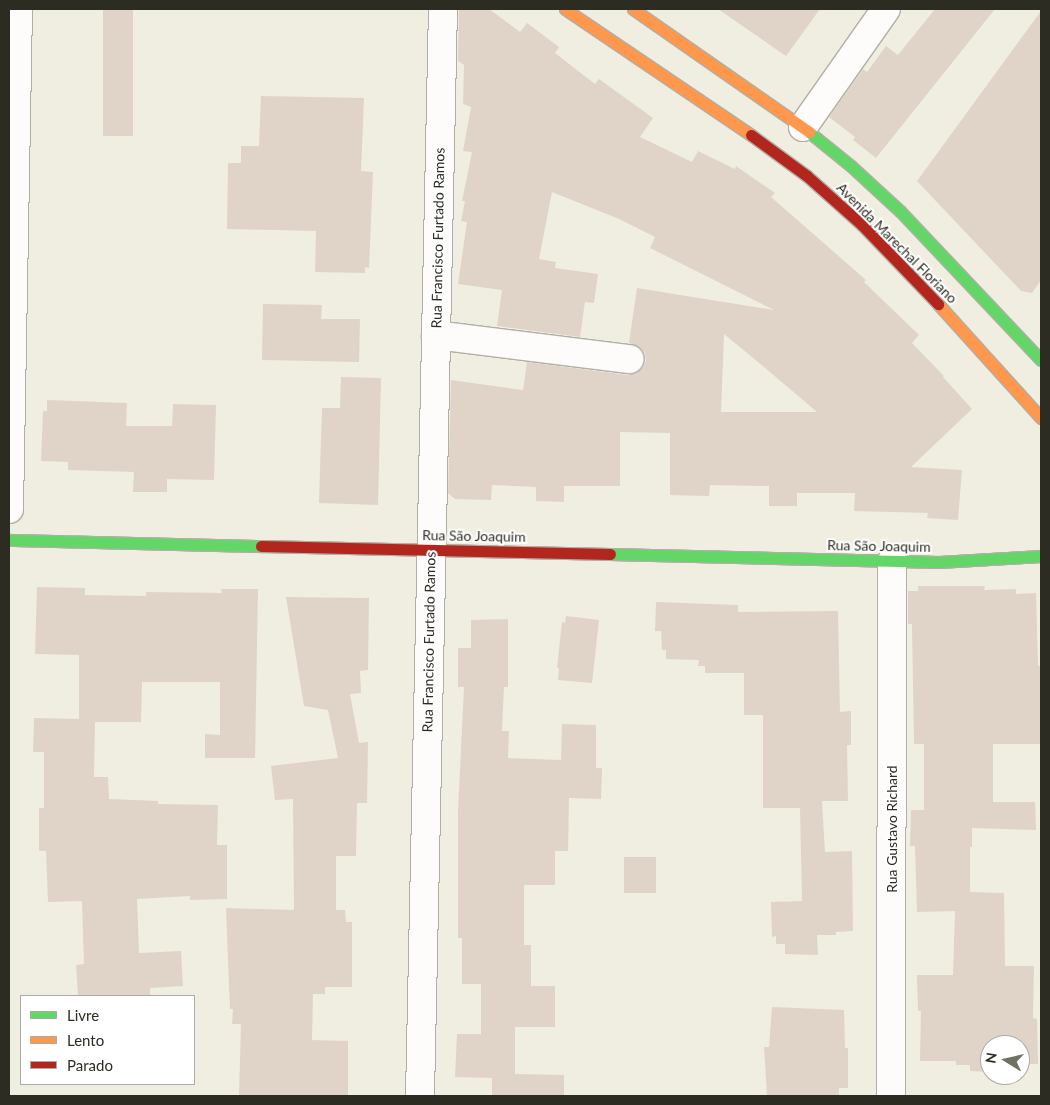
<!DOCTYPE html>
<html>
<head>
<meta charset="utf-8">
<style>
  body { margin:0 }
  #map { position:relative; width:1050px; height:1105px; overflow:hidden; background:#f0eee0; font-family:Lato,sans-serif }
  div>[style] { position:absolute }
  .building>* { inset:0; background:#e0d4c8; transform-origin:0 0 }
  .roads { filter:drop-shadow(1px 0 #b1afa5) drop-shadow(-1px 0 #b1afa5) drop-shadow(0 1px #b1afa5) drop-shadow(0 -1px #b1afa5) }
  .street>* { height:28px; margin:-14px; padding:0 14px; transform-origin:14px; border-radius:14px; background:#fdfcfa }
  .fast>* { height:11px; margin:-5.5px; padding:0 5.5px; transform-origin:5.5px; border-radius:5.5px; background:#63d668 }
  .slow>* { height:11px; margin:-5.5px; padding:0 5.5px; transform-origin:5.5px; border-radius:5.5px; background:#ff974d }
  .jam>* { height:11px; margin:-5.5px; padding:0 5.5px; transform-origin:5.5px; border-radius:5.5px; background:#b3261e }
  span { translate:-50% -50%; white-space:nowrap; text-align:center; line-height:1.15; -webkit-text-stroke:4px #fff; paint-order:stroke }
  .street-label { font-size:14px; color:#2d2c22 }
  .frame { position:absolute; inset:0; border:10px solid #2d2c22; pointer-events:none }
  .legend { position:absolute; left:20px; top:995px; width:175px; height:90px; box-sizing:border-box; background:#fff; border:1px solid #ababa7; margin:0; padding:6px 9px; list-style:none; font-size:15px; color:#2d2c22 }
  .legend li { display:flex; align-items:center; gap:10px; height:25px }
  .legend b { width:25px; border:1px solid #ababa7 }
  .north { position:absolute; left:980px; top:1035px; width:50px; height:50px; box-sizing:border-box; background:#fff; border:1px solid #ababa7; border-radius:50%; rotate:279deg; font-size:14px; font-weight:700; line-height:20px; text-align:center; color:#2d2c22 }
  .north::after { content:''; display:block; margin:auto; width:18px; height:22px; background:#717064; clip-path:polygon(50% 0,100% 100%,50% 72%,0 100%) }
</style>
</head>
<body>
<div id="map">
  <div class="building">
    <i style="left:103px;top:9px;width:30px;height:127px"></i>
    <i style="clip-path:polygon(evenodd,459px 9px,489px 9px,520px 32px,527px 23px,559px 47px,555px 53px,595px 84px,599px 79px,653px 118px,640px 137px,692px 162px,698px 151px,735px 169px,736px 166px,775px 193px,771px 197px,866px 280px,864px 282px,919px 335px,912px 343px,944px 376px,943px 377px,972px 409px,911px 467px,962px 470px,958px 520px,927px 518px,928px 513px,854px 511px,855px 493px,797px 493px,797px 506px,769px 506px,769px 486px,710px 485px,709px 496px,670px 495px,670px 433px,620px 432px,620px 486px,564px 486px,564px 502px,536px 501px,536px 487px,492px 485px,491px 500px,455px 499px,448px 493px,451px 380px,523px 390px,527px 362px,628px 375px,637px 373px,643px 368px,646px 360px,645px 353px,640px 347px,629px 343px,637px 288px,774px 310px,650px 248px,655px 237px,619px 219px,552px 192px,539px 259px,556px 262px,555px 268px,598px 274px,594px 303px,585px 302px,580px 337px,497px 326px,502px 290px,458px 284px,467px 222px,461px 221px,465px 201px,462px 201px,472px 152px,463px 151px,471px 107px,463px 104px,464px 65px,458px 61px,459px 9px,724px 334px,764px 367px,817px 412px,721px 412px,724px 334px)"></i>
    <i style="clip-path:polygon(718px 9px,820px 9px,786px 56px)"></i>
    <i style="clip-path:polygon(935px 9px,995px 9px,876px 158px,853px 140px,855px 137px,829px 117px,863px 69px,867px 72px,886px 46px,898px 55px)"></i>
    <i style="clip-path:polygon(1041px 11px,1041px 280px,1032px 293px,1021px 291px,917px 181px)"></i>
    <i style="clip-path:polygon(261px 96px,364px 98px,361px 171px,373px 172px,369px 268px,365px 267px,365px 273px,315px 272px,316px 231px,227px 229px,228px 163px,241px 163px,241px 146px,259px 146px)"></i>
    <i style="clip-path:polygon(263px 304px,322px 305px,321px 319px,360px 319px,359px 362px,262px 360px)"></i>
    <i style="clip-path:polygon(341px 377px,381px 378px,378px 505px,319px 503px,322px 408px,340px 408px)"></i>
    <i style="clip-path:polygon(47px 400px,127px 403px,126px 426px,172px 426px,173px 404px,216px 405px,214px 480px,167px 479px,167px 492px,133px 492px,134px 472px,68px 470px,68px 462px,41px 461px,43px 411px,47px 411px)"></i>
    <i style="clip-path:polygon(918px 586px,985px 586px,984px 590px,1016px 589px,1016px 594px,1036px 593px,1038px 666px,1041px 666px,1041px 744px,993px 744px,993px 802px,1035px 802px,1036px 830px,972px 828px,972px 847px,970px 847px,970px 892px,1004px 893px,1005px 966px,1034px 966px,1033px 1018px,1037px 1019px,1038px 1064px,1025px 1064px,1025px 1072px,1020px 1072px,1020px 1045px,990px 1045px,990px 1072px,970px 1071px,970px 1065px,956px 1065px,956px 1061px,920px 1061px,921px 1011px,918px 1011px,917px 975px,953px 975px,955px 911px,917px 912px,915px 846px,910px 846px,911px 810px,924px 810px,924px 744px,914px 744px,912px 624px,908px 624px,908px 591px,918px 591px)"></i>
    <i style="clip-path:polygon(37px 587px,85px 588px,85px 595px,146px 596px,146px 592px,222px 593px,221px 589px,258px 589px,255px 758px,205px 758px,205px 734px,220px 735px,220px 682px,142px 682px,141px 722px,95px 722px,94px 777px,108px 777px,109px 799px,158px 801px,158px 804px,218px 805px,217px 845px,227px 845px,227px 899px,190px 900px,190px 896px,137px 899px,139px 953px,181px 951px,183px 986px,150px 988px,150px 996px,78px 996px,76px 965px,84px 964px,82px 901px,48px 902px,46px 851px,39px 851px,39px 808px,44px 808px,44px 752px,33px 752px,34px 718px,79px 719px,79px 655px,35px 654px)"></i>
    <i style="clip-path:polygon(286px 597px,369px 598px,368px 670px,360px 671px,361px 693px,350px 694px,359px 743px,368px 742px,367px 803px,357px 803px,356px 856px,336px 856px,336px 910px,345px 910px,346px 922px,352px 922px,352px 987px,325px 987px,325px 994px,313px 994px,312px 1040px,348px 1041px,348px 1096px,239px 1096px,241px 1024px,232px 1024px,233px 1009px,230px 1009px,226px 908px,294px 910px,293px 799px,275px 800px,271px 766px,338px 758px,328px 710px,304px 706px)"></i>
    <i style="clip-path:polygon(656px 602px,738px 605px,738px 612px,838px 611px,840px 712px,851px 711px,851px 745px,847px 745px,848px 801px,822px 801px,825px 852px,852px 851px,853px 931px,836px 932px,836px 935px,817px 935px,818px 955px,785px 954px,785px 944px,776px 944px,776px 936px,772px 937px,771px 902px,802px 901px,800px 808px,763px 808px,763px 715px,744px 715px,744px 673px,705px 673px,705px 666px,698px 666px,699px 660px,666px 659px,666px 650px,662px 650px,661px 631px,655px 631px)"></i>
    <i style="clip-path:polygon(566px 616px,599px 620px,592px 683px,558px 680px,559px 668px,557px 668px,562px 622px,565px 623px)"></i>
    <i style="clip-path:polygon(508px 619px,508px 687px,504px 687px,502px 731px,509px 731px,508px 758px,561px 760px,562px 724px,596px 725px,596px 768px,602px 768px,601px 799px,569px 798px,568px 851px,555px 851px,555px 885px,524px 885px,524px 945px,531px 945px,531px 986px,555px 986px,555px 1027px,515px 1027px,515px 1074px,564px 1075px,564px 1096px,492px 1096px,492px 1078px,455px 1077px,457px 1034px,481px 1034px,481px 984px,462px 984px,462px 938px,458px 938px,458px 811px,464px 687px,458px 687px,458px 648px,471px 648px,471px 620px)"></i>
    <i style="left:624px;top:857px;width:32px;height:36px"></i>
    <i style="clip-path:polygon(772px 1007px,844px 1010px,845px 1048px,848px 1048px,848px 1088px,839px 1088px,839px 1096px,767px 1096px,764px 1047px,769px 1047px)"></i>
  </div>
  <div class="roads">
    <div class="street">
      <i style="left:803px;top:127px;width:144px;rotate:-54.9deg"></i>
      <i style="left:436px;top:335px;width:195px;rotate:7.1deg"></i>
      <i style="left:9px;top:509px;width:500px;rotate:-88.97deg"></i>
      <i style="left:420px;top:1096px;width:1087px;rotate:-88.79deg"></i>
      <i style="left:891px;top:1096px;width:535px;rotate:-89.89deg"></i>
    </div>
    <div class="fast">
      <i style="left:809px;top:132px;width:54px;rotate:39deg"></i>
      <i style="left:851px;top:166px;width:67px;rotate:42.6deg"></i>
      <i style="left:900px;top:211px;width:205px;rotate:46.6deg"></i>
      <i style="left:9px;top:540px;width:252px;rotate:1.4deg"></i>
      <i style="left:610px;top:554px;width:329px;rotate:1.4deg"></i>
      <i style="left:939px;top:562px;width:102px;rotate:-3.4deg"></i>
    </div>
    <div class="slow">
      <i style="left:565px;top:9px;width:225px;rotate:34.1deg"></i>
      <i style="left:633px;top:9px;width:215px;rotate:34.9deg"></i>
      <i style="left:938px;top:304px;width:154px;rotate:47.9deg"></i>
    </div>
    <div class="jam">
      <i style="left:751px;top:135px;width:69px;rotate:36.2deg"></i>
      <i style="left:807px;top:176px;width:74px;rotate:41.7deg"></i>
      <i style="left:862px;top:225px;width:110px;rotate:46.1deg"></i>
      <i style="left:261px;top:546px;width:349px;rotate:1.3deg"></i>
    </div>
  </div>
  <div class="street-label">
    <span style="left:438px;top:238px;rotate:-89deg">Rua Francisco Furtado Ramos</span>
    <span style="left:897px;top:243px;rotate:45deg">Avenida Marechal Floriano</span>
    <span style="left:474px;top:536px;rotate:1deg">Rua São Joaquim</span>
    <span style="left:879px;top:546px;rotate:1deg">Rua São Joaquim</span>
    <span style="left:429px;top:642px;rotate:-89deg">Rua Francisco Furtado Ramos</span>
    <span style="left:892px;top:829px;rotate:-90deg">Rua Gustavo Richard</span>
  </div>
  <div class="frame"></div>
  <ul class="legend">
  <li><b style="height:6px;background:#63d668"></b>Livre</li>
  <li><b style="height:6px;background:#ff974d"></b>Lento</li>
  <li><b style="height:6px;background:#b3261e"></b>Parado</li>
  </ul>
  <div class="north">N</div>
</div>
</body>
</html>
